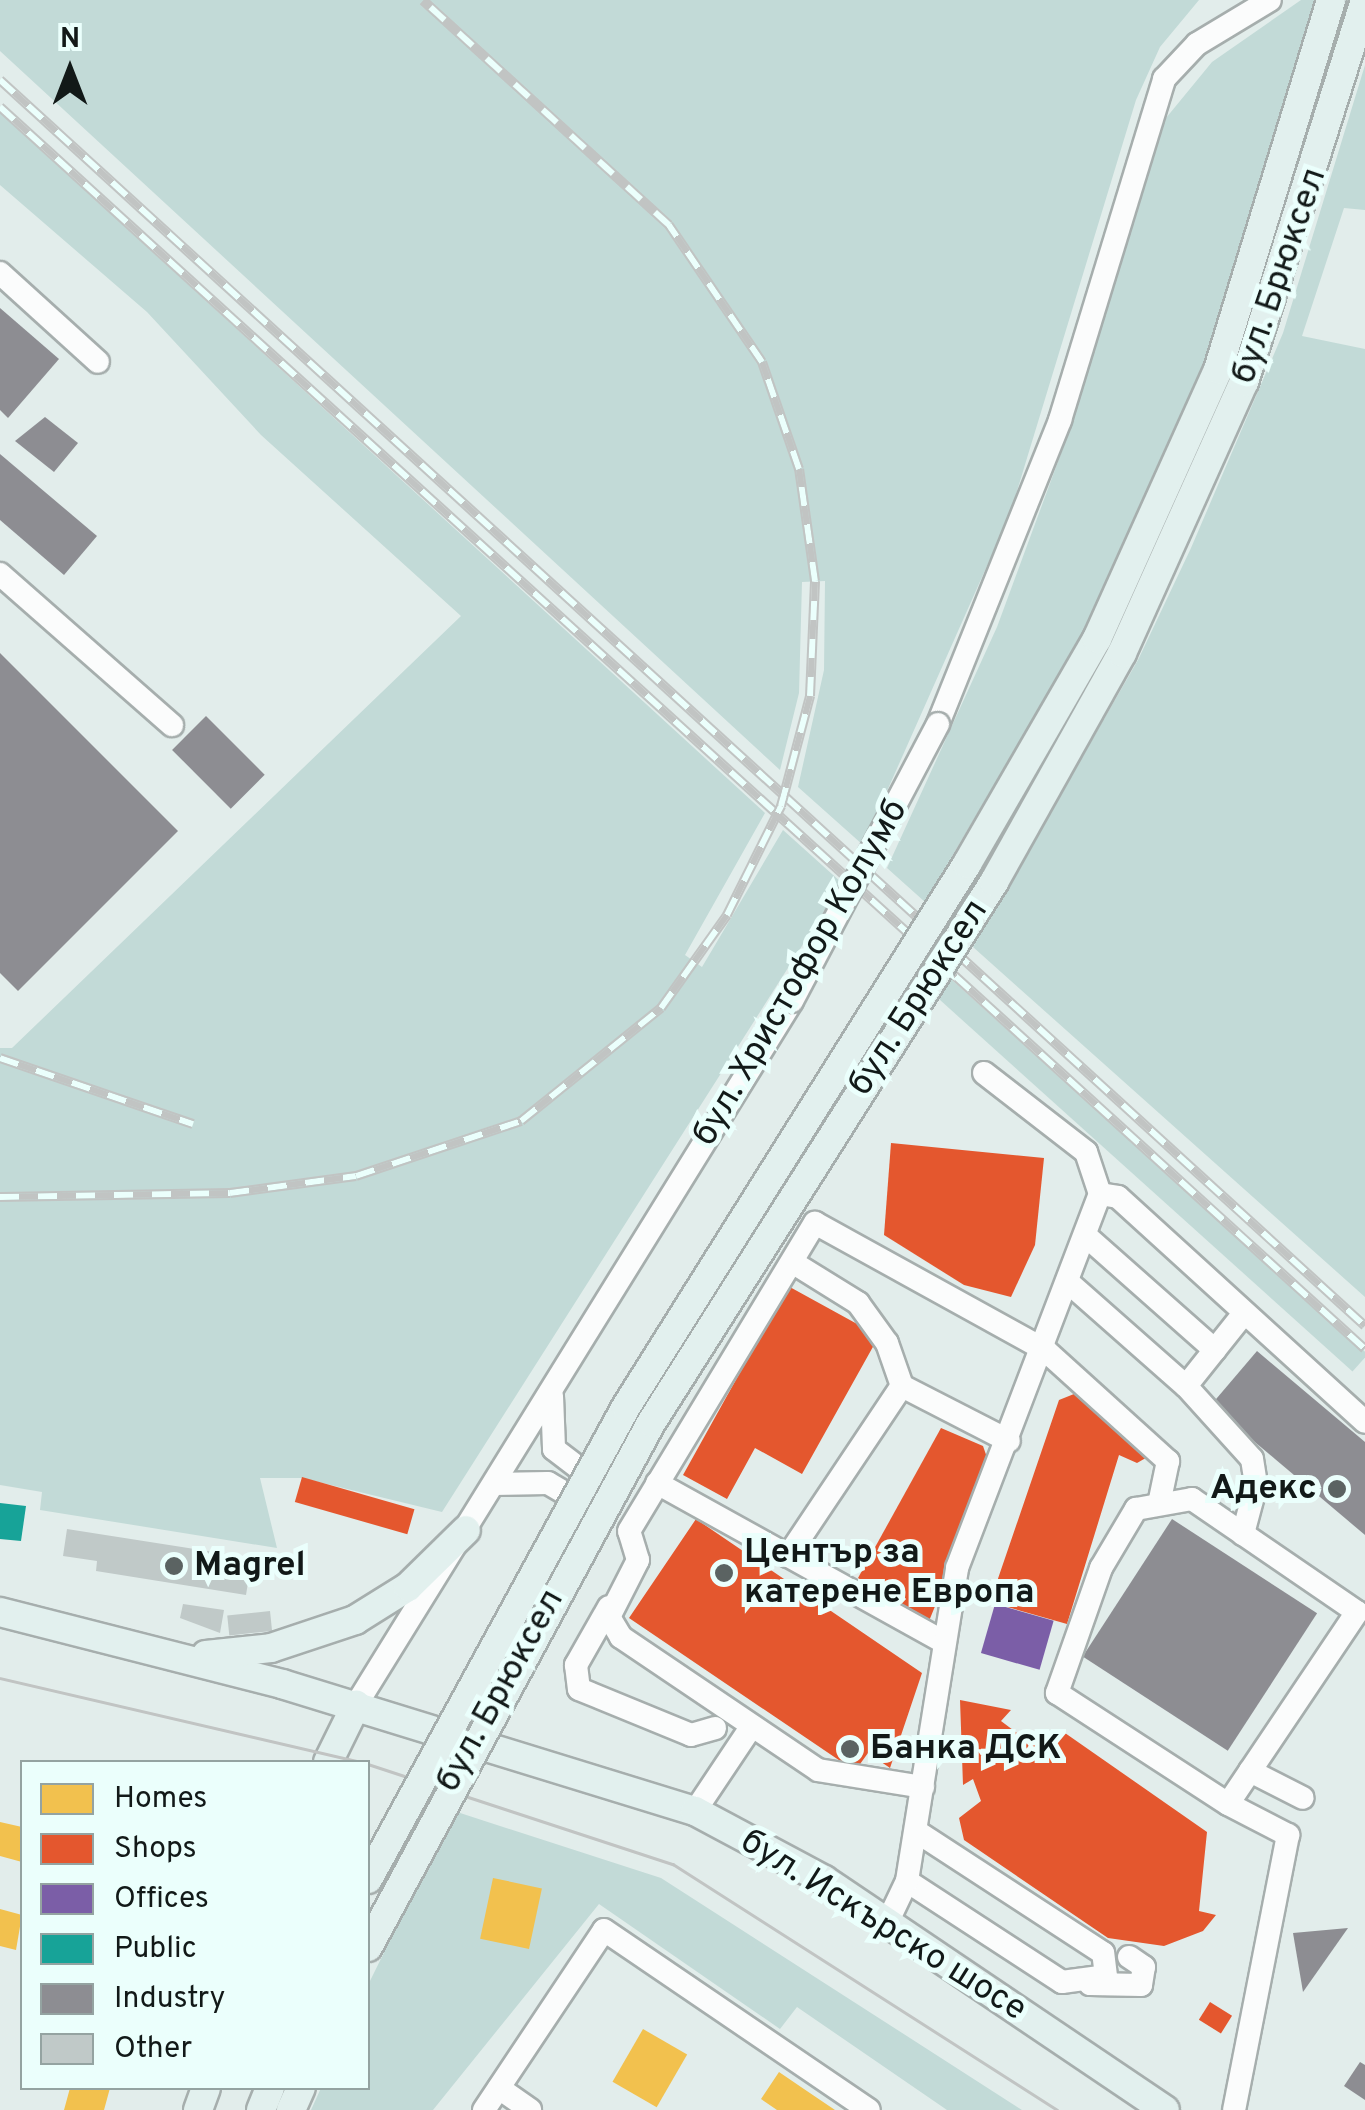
<!DOCTYPE html>
<html>
<head>
<meta charset="utf-8">
<style>
  body { margin:0 }
  #map { position:relative; width:1365px; height:2110px; overflow:hidden; background:#e2edeb; font-family:Overpass,sans-serif }
  div>[style] { position:absolute }
  .green>* { inset:0; background:#c2dad7; transform-origin:0 0 }
  .homes>* { inset:0; background:#f2c14e; transform-origin:0 0 }
  .shops>* { inset:0; background:#e4572e; transform-origin:0 0 }
  .offices>* { inset:0; background:#7b5ea7; transform-origin:0 0 }
  .public>* { inset:0; background:#17a398 }
  .industry>* { inset:0; background:#8d8d92; transform-origin:0 0 }
  .building>* { inset:0; background:#c0c9c8; transform-origin:0 0 }
  .roads { filter:drop-shadow(2px 0 #a6aead) drop-shadow(-2px 0 #a6aead) drop-shadow(0 2px #a6aead) drop-shadow(0 -2px #a6aead) }
  .minor>* { height:22px; margin:-11px; padding:0 11px; transform-origin:11px; border-radius:11px; background:#fbfcfc }
  .major>* { height:28px; margin:-14px; padding:0 14px; transform-origin:14px; border-radius:14px; background:#e2f0ee }
  .tram>* { height:2.5px; margin:-1.25px; padding:0 1.25px; transform-origin:1.25px; border-radius:1.25px; background:#c1c4c3 }
  .rail>* { height:10px; margin-top:-5px; transform-origin:0; background:repeating-linear-gradient(90deg,#ebfffc 0 19px,#c1c4c3 0 38px); box-sizing:border-box; border-block:2px solid #c1c4c3 }
  .bridges { filter:drop-shadow(2px 0 #a6aead) drop-shadow(-2px 0 #a6aead) drop-shadow(0 2px #a6aead) drop-shadow(0 -2px #a6aead) }
  .minor-bridge>* { height:22px; margin:-11px; padding:0 11px; transform-origin:11px; border-radius:11px; background:#fbfcfc }
  .major-bridge>* { height:28px; margin:-14px; padding:0 14px; transform-origin:14px; border-radius:14px; background:#e2f0ee }
  .dots>* { width:28px; height:28px; translate:-50% -50%; box-sizing:border-box; border:5px solid #ebfffc; border-radius:50% }
  span { translate:-50% -50%; white-space:nowrap; text-align:center; line-height:1.15; -webkit-text-stroke:10px #ebfffc; paint-order:stroke }
  .street-label { font-size:35px; color:#121918 }
  .poi-label { font-size:35px; color:#121918; font-weight:700 }
  .right { translate:-100% -50%; text-align:right }
  .left { translate:0 -50%; text-align:left }
  .legend { position:absolute; left:20px; top:1760px; width:350px; height:330px; box-sizing:border-box; background:#ebfffc; border:2px solid #94a3a1; margin:0; padding:12px 18px; list-style:none; font-size:30px; color:#121918 }
  .legend li { display:flex; align-items:center; gap:20px; height:50px }
  .legend b { width:50px; border:2px solid #94a3a1 }
  .north { position:absolute; left:20px; top:20px; width:100px; height:100px; -webkit-text-stroke:8px #ebfffc; paint-order:stroke; rotate:0deg; font-size:28px; font-weight:700; line-height:40px; text-align:center; color:#121918 }
  .north::after { content:''; display:block; margin:auto; width:35px; height:45px; background:#121918; clip-path:polygon(50% 0,100% 100%,50% 72%,0 100%) }
</style>
</head>
<body>
<div id="map">
  <div class="green">
    <i style="clip-path:polygon(0 0,1199px 0,1160px 47px,1136px 100px,1010px 514px,863px 845px,798px 787px,824px 670px,825px 581px,802px 582px,799px 693px,780px 770px,0 51px)"></i>
    <i style="clip-path:polygon(1301px 0,1320px 0,1234px 292px,1164px 465px,1076px 646px,925px 902px,887px 868px,997px 627px,1073px 421px,1166px 118px,1212px 62px)"></i>
    <i style="clip-path:polygon(1365px 65px,1365px 210px,1344px 208px,1302px 336px,1365px 349px,1365px 1297px,973px 947px,1138px 660px,1191px 548px,1283px 333px)"></i>
    <i style="clip-path:polygon(0 112px,765px 813px,685px 955px,702px 967px,783px 830px,842px 883px,442px 1512px,302px 1478px,260px 1478px,277px 1548px,40px 1510px,42px 1492px,0 1485px,0 1048px,12px 1048px,461px 616px,261px 435px,147px 312px,0 185px)"></i>
    <i style="left:951px;top:979px;width:561px;height:23px;rotate:42deg"></i>
    <i style="clip-path:polygon(454px 1811px,661px 1878px,1022px 2110px,947px 2110px,797px 2007px,780px 2029px,599px 1904px,433px 2110px,311px 2110px,321px 2088px,368px 2088px,368px 1985px)"></i>
  </div>
  <div class="homes">
    <i style="clip-path:polygon(0 1822px,22px 1827px,22px 1862px,0 1856px)"></i>
    <i style="left:493px;top:1878px;width:50px;height:62px;rotate:12deg"></i>
    <i style="clip-path:polygon(0 1909px,22px 1915px,16px 1950px,0 1946px)"></i>
    <i style="left:643px;top:2029px;width:51px;height:61px;rotate:30deg"></i>
    <i style="clip-path:polygon(779px 2072px,801px 2087px,835px 2110px,777px 2110px,761px 2099px)"></i>
    <i style="clip-path:polygon(70px 2088px,110px 2088px,104px 2110px,64px 2110px)"></i>
  </div>
  <div class="shops">
    <i style="clip-path:polygon(891px 1143px,1044px 1158px,1035px 1245px,1011px 1297px,964px 1285px,884px 1235px)"></i>
    <i style="clip-path:polygon(788px 1286px,879px 1336px,802px 1474px,755px 1448px,727px 1499px,683px 1475px)"></i>
    <i style="clip-path:polygon(1079px 1392px,1151px 1455px,1137px 1463px,1119px 1455px,1067px 1624px,990px 1602px,1059px 1400px)"></i>
    <i style="clip-path:polygon(941px 1428px,983px 1446px,991px 1469px,929px 1621px,858px 1578px)"></i>
    <i style="left:302px;top:1477px;width:117px;height:26px;rotate:16deg"></i>
    <i style="clip-path:polygon(696px 1519px,922px 1673px,890px 1768px,868px 1753px,855px 1771px,629px 1618px)"></i>
    <i style="clip-path:polygon(960px 1700px,1011px 1710px,1001px 1721px,1025px 1739px,1065px 1733px,1207px 1832px,1199px 1911px,1216px 1915px,1203px 1931px,1164px 1946px,1108px 1938px,964px 1840px,959px 1818px,981px 1801px,973px 1779px,963px 1785px)"></i>
    <i style="left:1210px;top:2002px;width:26px;height:21px;rotate:32deg"></i>
  </div>
  <div class="offices">
    <i style="left:995px;top:1604px;width:61px;height:51px;rotate:16deg"></i>
  </div>
  <div class="public">
    <i style="clip-path:polygon(0 1503px,26px 1506px,21px 1541px,0 1539px)"></i>
  </div>
  <div class="industry">
    <i style="clip-path:polygon(0 308px,59px 359px,8px 418px,0 410px)"></i>
    <i style="clip-path:polygon(45px 417px,78px 443px,54px 472px,15px 441px)"></i>
    <i style="clip-path:polygon(0 454px,97px 536px,64px 575px,0 520px)"></i>
    <i style="clip-path:polygon(0 653px,178px 831px,18px 991px,0 973px)"></i>
    <i style="left:206px;top:716px;width:83px;height:48px;rotate:45deg"></i>
    <i style="clip-path:polygon(1257px 1351px,1365px 1442px,1365px 1535px,1211px 1405px)"></i>
    <i style="left:1172px;top:1519px;width:173px;height:164px;rotate:33deg"></i>
    <i style="clip-path:polygon(1348px 1928px,1303px 1992px,1293px 1933px)"></i>
    <i style="clip-path:polygon(1360px 2062px,1365px 2065px,1365px 2100px,1344px 2086px)"></i>
  </div>
  <div class="building">
    <i style="clip-path:polygon(67px 1529px,252px 1558px,246px 1595px,96px 1571px,97px 1561px,63px 1556px)"></i>
    <i style="clip-path:polygon(183px 1604px,224px 1610px,220px 1633px,180px 1618px)"></i>
    <i style="left:270px;top:1611px;width:20px;height:43px;rotate:84deg"></i>
  </div>
  <div class="roads">
    <div class="minor">
      <i style="left:0;top:273px;width:132px;rotate:42.2deg"></i>
      <i style="left:0;top:574px;width:229px;rotate:41.3deg"></i>
      <i style="left:938px;top:724px;width:328px;rotate:-68.1deg"></i>
      <i style="left:1060px;top:420px;width:357px;rotate:-73deg"></i>
      <i style="left:1164px;top:79px;width:48px;rotate:-46.7deg"></i>
      <i style="left:1197px;top:44px;width:85px;rotate:-31.1deg"></i>
      <i style="left:1100px;top:1194px;width:18px;rotate:9deg"></i>
      <i style="left:1118px;top:1197px;width:334px;rotate:42.3deg"></i>
      <i style="left:1086px;top:1236px;width:172px;rotate:41.5deg"></i>
      <i style="left:792px;top:1262px;width:78px;rotate:31.8deg"></i>
      <i style="left:858px;top:1303px;width:49px;rotate:54.1deg"></i>
      <i style="left:887px;top:1343px;width:46px;rotate:70.8deg"></i>
      <i style="left:902px;top:1386px;width:120px;rotate:27.2deg"></i>
      <i style="left:1069px;top:1283px;width:156px;rotate:41.4deg"></i>
      <i style="left:1186px;top:1386px;width:88px;rotate:-51.4deg"></i>
      <i style="left:1186px;top:1386px;width:98px;rotate:47.9deg"></i>
      <i style="left:1252px;top:1459px;width:26px;rotate:81deg"></i>
      <i style="left:1256px;top:1485px;width:51px;rotate:104.9deg"></i>
      <i style="left:552px;top:1396px;width:53px;rotate:87.8deg"></i>
      <i style="left:554px;top:1449px;width:58px;rotate:37.3deg"></i>
      <i style="left:657px;top:1483px;width:324px;rotate:29deg"></i>
      <i style="left:494px;top:1484px;width:54px;rotate:-1.1deg"></i>
      <i style="left:548px;top:1483px;width:48px;rotate:30.3deg"></i>
      <i style="left:1192px;top:1499px;width:200px;rotate:34.4deg"></i>
      <i style="left:1357px;top:1612px;width:231px;rotate:123.9deg"></i>
      <i style="left:1228px;top:1804px;width:204px;rotate:-147deg"></i>
      <i style="left:1057px;top:1693px;width:133px;rotate:-70.6deg"></i>
      <i style="left:1101px;top:1568px;width:69px;rotate:-59.3deg"></i>
      <i style="left:1136px;top:1509px;width:57px;rotate:-10.1deg"></i>
      <i style="left:788px;top:1556px;width:205px;rotate:-56.2deg"></i>
      <i style="left:609px;top:1607px;width:67px;rotate:119.6deg"></i>
      <i style="left:576px;top:1665px;width:24px;rotate:83deg"></i>
      <i style="left:579px;top:1689px;width:121px;rotate:22.3deg"></i>
      <i style="left:691px;top:1735px;width:25px;rotate:-16deg"></i>
      <i style="left:356px;top:1705px;width:828px;rotate:-58.23deg"></i>
      <i style="left:1250px;top:1771px;width:59px;rotate:27deg"></i>
      <i style="left:923px;top:1787px;width:106px;rotate:-170.8deg"></i>
      <i style="left:818px;top:1770px;width:238px;rotate:-146deg"></i>
      <i style="left:621px;top:1637px;width:23px;rotate:-121deg"></i>
      <i style="left:609px;top:1617px;width:64px;rotate:-63deg"></i>
      <i style="left:638px;top:1560px;width:30px;rotate:-107deg"></i>
      <i style="left:629px;top:1531px;width:360px;rotate:-58.9deg"></i>
      <i style="left:815px;top:1223px;width:263px;rotate:28.9deg"></i>
      <i style="left:1045px;top:1350px;width:166px;rotate:42.1deg"></i>
      <i style="left:1168px;top:1461px;width:44px;rotate:101.8deg"></i>
      <i style="left:1228px;top:1804px;width:68px;rotate:27.3deg"></i>
      <i style="left:1288px;top:1835px;width:280px;rotate:101.1deg"></i>
      <i style="left:695px;top:1811px;width:102px;rotate:-56.2deg"></i>
      <i style="left:907px;top:1881px;width:185px;rotate:33.1deg"></i>
      <i style="left:1062px;top:1982px;width:44px;rotate:-7.8deg"></i>
      <i style="left:1106px;top:1976px;width:23px;rotate:-97deg"></i>
      <i style="left:1103px;top:1953px;width:223px;rotate:-146.9deg"></i>
      <i style="left:887px;top:1923px;width:47px;rotate:-64.5deg"></i>
      <i style="left:907px;top:1881px;width:317px;rotate:-80.9deg"></i>
      <i style="left:957px;top:1568px;width:400px;rotate:-69.1deg"></i>
      <i style="left:1100px;top:1194px;width:44px;rotate:-108.4deg"></i>
      <i style="left:1086px;top:1152px;width:129px;rotate:-142.2deg"></i>
      <i style="left:1090px;top:1984px;width:51px;rotate:1.1deg"></i>
      <i style="left:1141px;top:1985px;width:18px;rotate:-81deg"></i>
      <i style="left:1144px;top:1967px;width:18px;rotate:-146deg"></i>
      <i style="left:499px;top:2088px;width:38px;rotate:35deg"></i>
      <i style="left:484px;top:2110px;width:216px;rotate:-56.3deg"></i>
      <i style="left:604px;top:1930px;width:320px;rotate:34.2deg"></i>
    </div>
    <div class="major">
      <i style="left:0;top:1612px;width:291px;rotate:14.3deg"></i>
      <i style="left:282px;top:1684px;width:432px;rotate:17.1deg"></i>
      <i style="left:695px;top:1811px;width:146px;rotate:28.1deg"></i>
      <i style="left:824px;top:1880px;width:411px;rotate:34deg"></i>
      <i style="left:206px;top:1655px;width:65px;rotate:-6.1deg"></i>
      <i style="left:271px;top:1648px;width:89px;rotate:-18.4deg"></i>
      <i style="left:355px;top:1620px;width:62px;rotate:-31.9deg"></i>
      <i style="left:408px;top:1587px;width:81px;rotate:-44.5deg"></i>
      <i style="left:328px;top:1762px;width:64px;rotate:-63.8deg"></i>
      <i style="left:198px;top:2110px;width:23px;rotate:-70deg"></i>
      <i style="left:261px;top:2110px;width:24px;rotate:-68deg"></i>
      <i style="left:291px;top:2110px;width:24px;rotate:-66deg"></i>
    </div>
  </div>
  <div class="tram">
    <i style="left:0;top:1678px;width:370px;rotate:13.1deg"></i>
    <i style="left:368px;top:1764px;width:321px;rotate:18.2deg"></i>
    <i style="left:673px;top:1864px;width:456px;rotate:32.6deg"></i>
  </div>
  <div class="rail">
    <i style="left:0;top:80px;width:1848px;rotate:42.39deg"></i>
    <i style="left:0;top:107px;width:1845px;rotate:42.3deg"></i>
    <i style="left:0;top:1058px;width:204px;rotate:18.9deg"></i>
    <i style="left:0;top:1197px;width:230px;rotate:-1deg"></i>
    <i style="left:230px;top:1193px;width:127px;rotate:-7.7deg"></i>
    <i style="left:356px;top:1176px;width:174px;rotate:-18.4deg"></i>
    <i style="left:521px;top:1121px;width:180px;rotate:-38.9deg"></i>
    <i style="left:661px;top:1008px;width:114px;rotate:-54.6deg"></i>
    <i style="left:727px;top:915px;width:122px;rotate:-63.6deg"></i>
    <i style="left:781px;top:806px;width:114px;rotate:-75.2deg"></i>
    <i style="left:810px;top:696px;width:115px;rotate:-87.5deg"></i>
    <i style="left:815px;top:581px;width:113px;rotate:-98.1deg"></i>
    <i style="left:799px;top:469px;width:113px;rotate:-109.1deg"></i>
    <i style="left:762px;top:362px;width:166px;rotate:-124.2deg"></i>
    <i style="left:669px;top:225px;width:333px;rotate:-137.6deg"></i>
  </div>
  <div class="bridges">
    <div class="minor-bridge">
      <i style="left:792px;top:1001px;width:313px;rotate:-62.2deg"></i>
    </div>
    <div class="major-bridge">
      <i style="left:368px;top:1879px;width:538px;rotate:-61.34deg"></i>
      <i style="left:626px;top:1407px;width:641px;rotate:-57.87deg"></i>
      <i style="left:967px;top:864px;width:260px;rotate:-60deg"></i>
      <i style="left:1097px;top:639px;width:295px;rotate:-65.8deg"></i>
      <i style="left:1218px;top:370px;width:387px;rotate:-73deg"></i>
      <i style="left:368px;top:1947px;width:596px;rotate:-61.63deg"></i>
      <i style="left:651px;top:1423px;width:641px;rotate:-57.62deg"></i>
      <i style="left:994px;top:882px;width:262px;rotate:-60.8deg"></i>
      <i style="left:1122px;top:653px;width:297px;rotate:-65.8deg"></i>
      <i style="left:1244px;top:382px;width:401px;rotate:-72.4deg"></i>
    </div>
  </div>
  <div class="dots">
    <i style="left:1337px;top:1489px;background:#5b6362"></i>
    <i style="left:174px;top:1566px;background:#5b6362"></i>
    <i style="left:724px;top:1573px;background:#5b6362"></i>
    <i style="left:850px;top:1749px;background:#5b6362"></i>
  </div>
  <div class="street-label">
    <span style="left:1280px;top:276px;rotate:-71deg">бул. Брюксел</span>
    <span style="left:801px;top:973px;rotate:-60deg">бул. Христофор Колумб</span>
    <span style="left:919px;top:998px;rotate:-57deg">бул. Брюксел</span>
    <span style="left:501px;top:1691px;rotate:-61deg">бул. Брюксел</span>
    <span style="left:883px;top:1926px;rotate:32deg">бул. Искърско шосе</span>
  </div>
  <div class="poi-label">
    <span class="right" style="left:1317px;top:1489px">Адекс</span>
    <span class="left" style="left:744px;top:1573px">Център за<br>катерене Европа</span>
    <span class="left" style="left:194px;top:1566px">Magrel</span>
    <span class="left" style="left:870px;top:1749px">Банка ДСК</span>
  </div>
  <ul class="legend">
  <li><b style="height:28px;background:#f2c14e"></b>Homes</li>
  <li><b style="height:28px;background:#e4572e"></b>Shops</li>
  <li><b style="height:28px;background:#7b5ea7"></b>Offices</li>
  <li><b style="height:28px;background:#17a398"></b>Public</li>
  <li><b style="height:28px;background:#8d8d92"></b>Industry</li>
  <li><b style="height:28px;background:#c0c9c8"></b>Other</li>
  </ul>
  <div class="north">N</div>
</div>
</body>
</html>
